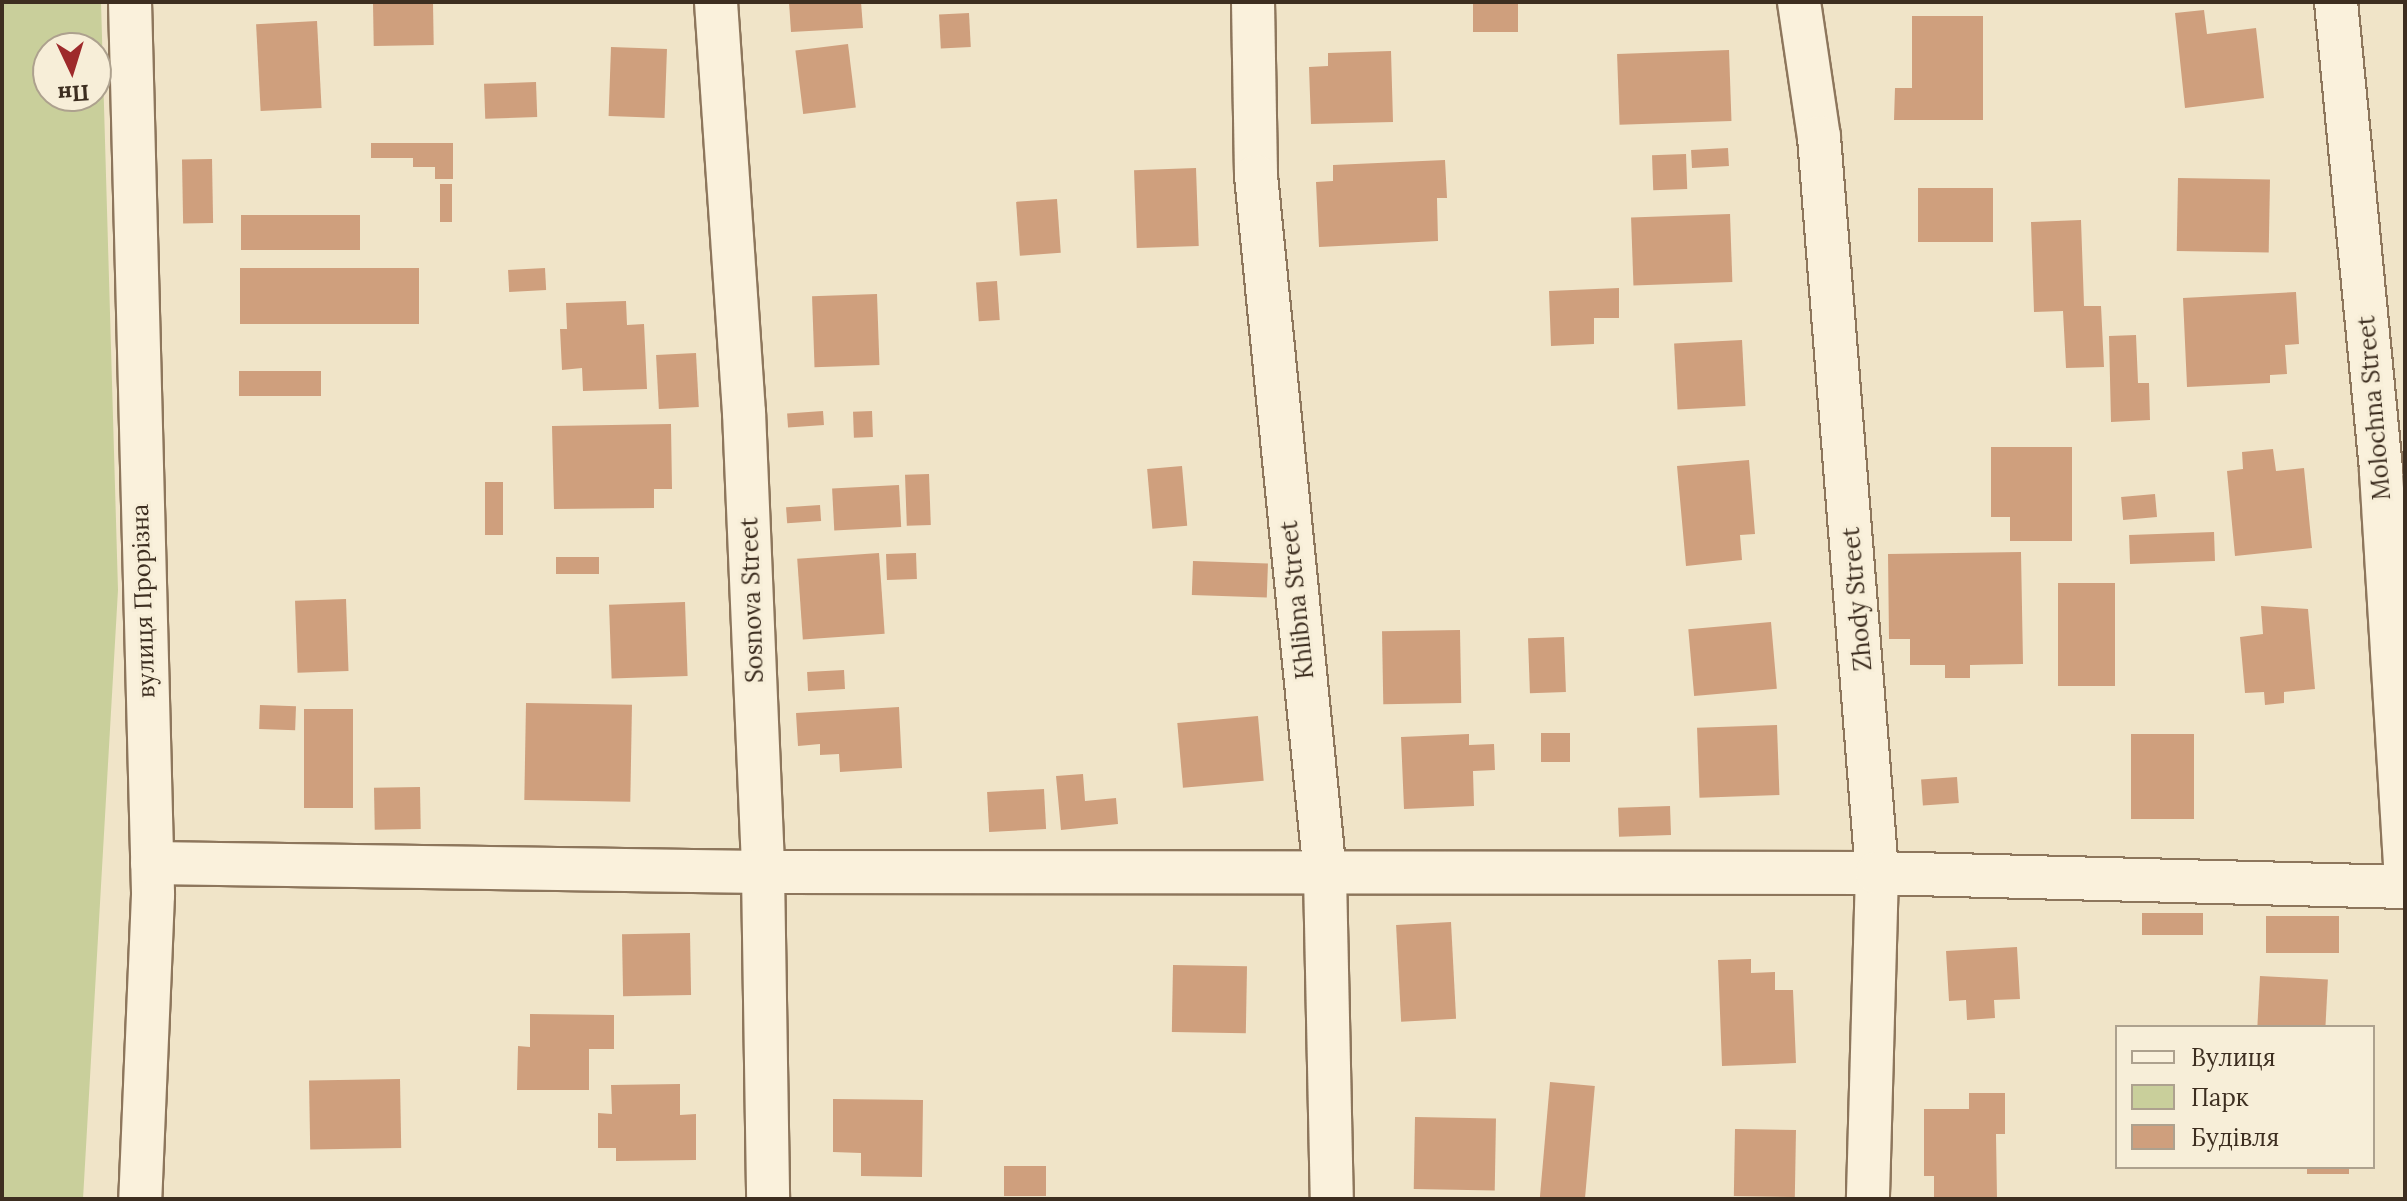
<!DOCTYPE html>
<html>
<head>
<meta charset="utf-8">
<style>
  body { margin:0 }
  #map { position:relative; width:2407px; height:1201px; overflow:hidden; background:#f0e4c8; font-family:Lora,serif }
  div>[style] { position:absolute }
  .green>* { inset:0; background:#c9cf9b }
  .building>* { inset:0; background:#cf9f7d; transform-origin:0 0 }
  .roads { filter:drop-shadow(2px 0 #8d765c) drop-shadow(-2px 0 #8d765c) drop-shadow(0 2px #8d765c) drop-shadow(0 -2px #8d765c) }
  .street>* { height:42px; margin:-21px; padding:0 21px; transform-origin:21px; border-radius:21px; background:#faf1dc }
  span { translate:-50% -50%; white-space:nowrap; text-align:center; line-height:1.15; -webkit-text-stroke:6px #f7eed8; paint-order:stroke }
  .street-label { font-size:24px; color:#3d2e20 }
  .frame { position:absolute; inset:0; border:4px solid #3d2e20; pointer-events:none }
  .legend { position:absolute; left:2115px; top:1025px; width:260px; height:144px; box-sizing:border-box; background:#f7eed8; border:2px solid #ada18e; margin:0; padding:10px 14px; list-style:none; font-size:24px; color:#3d2e20 }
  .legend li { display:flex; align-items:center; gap:16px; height:40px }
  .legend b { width:40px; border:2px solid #ada18e }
  .north { position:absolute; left:32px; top:32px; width:80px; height:80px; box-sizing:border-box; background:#f7eed8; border:2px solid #ada18e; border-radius:50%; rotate:176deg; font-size:22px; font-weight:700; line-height:32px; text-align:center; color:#3d2e20 }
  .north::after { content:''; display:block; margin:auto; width:28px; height:36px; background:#9e2a2b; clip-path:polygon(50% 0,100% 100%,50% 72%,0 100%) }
</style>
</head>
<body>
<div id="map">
  <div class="green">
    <i style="clip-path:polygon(evenodd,2px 2px,101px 2px,118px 590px,83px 1199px,2px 1199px,2px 2px,48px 48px,96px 48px,96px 96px,48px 96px,48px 48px)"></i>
  </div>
  <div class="building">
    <i style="clip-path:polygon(789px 2px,861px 2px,863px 28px,791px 32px)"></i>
    <i style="left:1473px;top:2px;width:45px;height:30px"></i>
    <i style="left:433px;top:3px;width:42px;height:60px;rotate:89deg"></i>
    <i style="clip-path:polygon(2204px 10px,2207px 34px,2256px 28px,2264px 98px,2185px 108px,2175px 13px)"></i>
    <i style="left:969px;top:13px;width:34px;height:30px;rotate:87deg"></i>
    <i style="clip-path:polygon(1912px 16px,1983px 16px,1983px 120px,1894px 120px,1895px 88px,1912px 88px)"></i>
    <i style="left:317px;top:21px;width:87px;height:61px;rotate:87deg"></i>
    <i style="left:848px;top:44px;width:64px;height:53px;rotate:83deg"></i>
    <i style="left:611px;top:47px;width:56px;height:69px;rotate:2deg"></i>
    <i style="left:1729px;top:50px;width:71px;height:112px;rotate:88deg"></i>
    <i style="clip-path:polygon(1391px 51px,1393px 122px,1311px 124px,1309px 67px,1328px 66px,1328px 53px)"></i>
    <i style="left:536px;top:82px;width:35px;height:52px;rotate:88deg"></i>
    <i style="clip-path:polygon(371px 143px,453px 143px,453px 179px,435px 179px,435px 167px,413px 167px,413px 158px,371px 158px)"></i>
    <i style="left:1728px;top:148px;width:18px;height:37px;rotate:87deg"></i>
    <i style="left:1686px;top:154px;width:35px;height:34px;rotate:88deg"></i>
    <i style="left:212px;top:159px;width:64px;height:30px;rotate:89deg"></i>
    <i style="clip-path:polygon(1445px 160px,1447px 198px,1437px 198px,1438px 241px,1319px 247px,1316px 182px,1333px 181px,1333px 165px)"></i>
    <i style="left:1196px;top:168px;width:78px;height:62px;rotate:88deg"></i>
    <i style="left:2178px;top:178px;width:92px;height:73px;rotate:1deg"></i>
    <i style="left:440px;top:184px;width:12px;height:38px"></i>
    <i style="left:1918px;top:188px;width:75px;height:54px"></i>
    <i style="left:1057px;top:199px;width:54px;height:41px;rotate:86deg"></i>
    <i style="left:1730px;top:214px;width:68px;height:99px;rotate:88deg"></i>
    <i style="left:360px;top:215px;width:35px;height:119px;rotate:90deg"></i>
    <i style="clip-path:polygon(2081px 220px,2084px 306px,2101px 306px,2104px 367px,2066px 368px,2063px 311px,2034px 312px,2031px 222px)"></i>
    <i style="left:419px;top:268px;width:56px;height:179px;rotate:90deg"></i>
    <i style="left:545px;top:268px;width:22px;height:37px;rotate:87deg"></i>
    <i style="left:997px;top:281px;width:39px;height:21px;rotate:86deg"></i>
    <i style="clip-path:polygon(1619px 288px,1619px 318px,1594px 318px,1594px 344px,1551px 346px,1549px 291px)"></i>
    <i style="clip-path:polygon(2296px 292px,2299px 344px,2285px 345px,2287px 374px,2270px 375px,2270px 383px,2187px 387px,2183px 298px)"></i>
    <i style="left:877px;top:294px;width:71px;height:65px;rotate:88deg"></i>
    <i style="clip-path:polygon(626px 301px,627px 325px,644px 324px,647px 389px,583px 391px,582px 368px,562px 370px,560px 329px,567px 329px,566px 303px)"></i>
    <i style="clip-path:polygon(2136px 335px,2138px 383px,2149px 383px,2150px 420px,2111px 422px,2109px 336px)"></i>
    <i style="left:1742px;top:340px;width:66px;height:68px;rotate:87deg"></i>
    <i style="left:696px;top:353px;width:54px;height:40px;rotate:87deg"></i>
    <i style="left:239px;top:371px;width:82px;height:25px"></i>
    <i style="left:823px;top:411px;width:14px;height:36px;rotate:86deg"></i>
    <i style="left:872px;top:411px;width:26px;height:19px;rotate:88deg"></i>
    <i style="clip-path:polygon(671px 424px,672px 489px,654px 489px,654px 508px,554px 509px,552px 426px)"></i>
    <i style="clip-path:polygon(1991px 447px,2072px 447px,2072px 541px,2010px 541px,2010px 517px,1991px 517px)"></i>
    <i style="clip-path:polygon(2273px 449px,2276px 471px,2304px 468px,2312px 548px,2235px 556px,2227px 471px,2243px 469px,2242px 452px)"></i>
    <i style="clip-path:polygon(1749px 460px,1755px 534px,1740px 535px,1742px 560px,1686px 566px,1677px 466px)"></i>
    <i style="left:1182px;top:466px;width:60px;height:35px;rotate:85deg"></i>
    <i style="left:929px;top:474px;width:51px;height:24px;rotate:88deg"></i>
    <i style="left:485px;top:482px;width:18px;height:53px"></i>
    <i style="left:899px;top:485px;width:42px;height:67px;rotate:87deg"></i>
    <i style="left:2155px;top:494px;width:23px;height:34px;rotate:85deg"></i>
    <i style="left:820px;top:505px;width:16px;height:34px;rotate:86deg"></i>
    <i style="left:2214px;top:532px;width:29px;height:85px;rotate:88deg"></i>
    <i style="clip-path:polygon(2021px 552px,2023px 664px,1970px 665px,1970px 678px,1945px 678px,1945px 665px,1910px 665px,1910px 639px,1889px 639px,1888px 554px)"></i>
    <i style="left:879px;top:553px;width:81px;height:82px;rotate:86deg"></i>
    <i style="left:916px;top:553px;width:26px;height:30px;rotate:88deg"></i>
    <i style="left:599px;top:557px;width:17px;height:43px;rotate:90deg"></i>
    <i style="left:1193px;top:561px;width:75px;height:34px;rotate:2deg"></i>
    <i style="left:2058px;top:583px;width:57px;height:103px"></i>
    <i style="left:346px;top:599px;width:72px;height:51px;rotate:88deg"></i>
    <i style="left:685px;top:602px;width:74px;height:76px;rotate:88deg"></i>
    <i style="clip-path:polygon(2261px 606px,2308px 609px,2315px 689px,2284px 692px,2284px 703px,2265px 705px,2264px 692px,2245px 693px,2240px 637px,2263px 634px)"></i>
    <i style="left:1771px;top:622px;width:67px;height:83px;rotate:85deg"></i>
    <i style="left:1460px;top:630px;width:73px;height:78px;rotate:89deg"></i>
    <i style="left:1564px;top:637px;width:55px;height:36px;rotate:88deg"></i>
    <i style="left:844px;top:670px;width:19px;height:37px;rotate:87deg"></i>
    <i style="left:526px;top:703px;width:106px;height:97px;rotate:1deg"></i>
    <i style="left:260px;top:705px;width:36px;height:24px;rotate:2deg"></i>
    <i style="clip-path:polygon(899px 707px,902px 768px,840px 772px,839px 754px,820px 755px,820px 744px,798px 746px,796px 713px)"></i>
    <i style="left:304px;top:709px;width:49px;height:99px"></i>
    <i style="left:1258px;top:716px;width:65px;height:81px;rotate:85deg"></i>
    <i style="left:1777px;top:725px;width:70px;height:80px;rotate:88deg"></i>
    <i style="left:1541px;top:733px;width:29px;height:29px"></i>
    <i style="clip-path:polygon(1469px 734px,1469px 745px,1494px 744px,1495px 770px,1473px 771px,1474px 806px,1404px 809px,1401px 737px)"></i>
    <i style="left:2131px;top:734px;width:63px;height:85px"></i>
    <i style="clip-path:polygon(1083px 774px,1085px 801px,1116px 798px,1118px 824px,1061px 830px,1056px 776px)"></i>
    <i style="left:1957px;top:777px;width:26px;height:36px;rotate:86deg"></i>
    <i style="left:420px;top:787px;width:42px;height:46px;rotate:89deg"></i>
    <i style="left:1044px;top:789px;width:40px;height:57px;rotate:87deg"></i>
    <i style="left:1670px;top:806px;width:29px;height:52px;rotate:88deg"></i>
    <i style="left:2142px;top:913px;width:61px;height:22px"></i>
    <i style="left:2266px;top:916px;width:73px;height:37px"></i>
    <i style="left:1451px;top:922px;width:97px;height:55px;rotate:87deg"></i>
    <i style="left:690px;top:933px;width:62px;height:68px;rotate:89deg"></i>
    <i style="clip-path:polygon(2017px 947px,2020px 999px,1994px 1000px,1995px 1018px,1967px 1020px,1966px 1000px,1949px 1001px,1946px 951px)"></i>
    <i style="clip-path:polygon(1751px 959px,1751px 973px,1775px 972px,1775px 990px,1793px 990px,1796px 1063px,1722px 1066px,1718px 960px)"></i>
    <i style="left:1173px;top:965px;width:74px;height:67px;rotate:1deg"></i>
    <i style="left:2260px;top:976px;width:68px;height:51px;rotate:3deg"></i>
    <i style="clip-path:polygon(530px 1014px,614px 1015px,614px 1049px,589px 1049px,589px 1090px,517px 1090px,518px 1046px,530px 1047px)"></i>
    <i style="left:400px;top:1079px;width:69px;height:91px;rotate:89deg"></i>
    <i style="left:1550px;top:1082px;width:45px;height:117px;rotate:5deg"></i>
    <i style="clip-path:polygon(680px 1084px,680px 1115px,696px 1114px,696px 1160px,616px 1161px,616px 1148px,598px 1148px,598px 1113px,612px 1114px,611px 1085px)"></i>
    <i style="clip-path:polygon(1969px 1093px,2005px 1093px,2005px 1134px,1996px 1134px,1997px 1199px,1934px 1199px,1934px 1176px,1924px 1176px,1924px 1109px,1969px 1109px)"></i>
    <i style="clip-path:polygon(833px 1099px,923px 1100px,922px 1177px,861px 1176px,861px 1153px,833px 1152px)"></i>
    <i style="left:1415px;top:1117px;width:81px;height:72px;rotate:1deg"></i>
    <i style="left:1735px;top:1129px;width:61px;height:67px;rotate:1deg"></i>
    <i style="left:1046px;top:1166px;width:30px;height:42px;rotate:90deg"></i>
    <i style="left:2307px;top:1167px;width:42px;height:7px"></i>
  </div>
  <div class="roads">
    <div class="street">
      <i style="left:130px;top:2px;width:893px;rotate:88.52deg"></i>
      <i style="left:153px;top:895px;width:304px;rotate:92.4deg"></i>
      <i style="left:716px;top:2px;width:411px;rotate:86.1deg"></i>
      <i style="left:744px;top:412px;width:460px;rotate:87.6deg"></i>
      <i style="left:763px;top:872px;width:327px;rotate:89.1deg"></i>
      <i style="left:1253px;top:2px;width:174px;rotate:89deg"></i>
      <i style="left:1256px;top:176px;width:702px;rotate:84.36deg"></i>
      <i style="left:1325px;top:875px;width:324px;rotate:88.8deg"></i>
      <i style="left:1799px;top:2px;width:136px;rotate:81.6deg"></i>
      <i style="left:1819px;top:137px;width:738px;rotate:85.49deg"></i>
      <i style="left:1877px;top:873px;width:326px;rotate:91.6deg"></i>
      <i style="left:2336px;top:2px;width:472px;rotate:84.5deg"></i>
      <i style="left:2381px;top:472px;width:392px;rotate:86.5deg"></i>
      <i style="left:152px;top:863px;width:611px;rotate:0.84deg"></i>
      <i style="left:763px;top:872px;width:1114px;rotate:0.05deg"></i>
      <i style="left:1877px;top:873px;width:528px;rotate:1.52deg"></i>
    </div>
  </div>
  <div class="street-label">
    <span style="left:2374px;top:408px;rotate:-95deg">Molochna Street</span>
    <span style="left:1857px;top:599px;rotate:-95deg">Zhody Street</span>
    <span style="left:752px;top:600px;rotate:-92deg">Sosnova Street</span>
    <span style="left:1297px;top:600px;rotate:-96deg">Khlibna Street</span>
    <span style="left:143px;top:601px;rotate:-92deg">вулиця Прорізна</span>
  </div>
  <div class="frame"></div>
  <ul class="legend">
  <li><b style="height:10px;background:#faf1dc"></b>Вулиця</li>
  <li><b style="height:22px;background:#c9cf9b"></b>Парк</li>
  <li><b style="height:22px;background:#cf9f7d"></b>Будівля</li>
  </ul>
  <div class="north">Пн</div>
</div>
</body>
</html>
